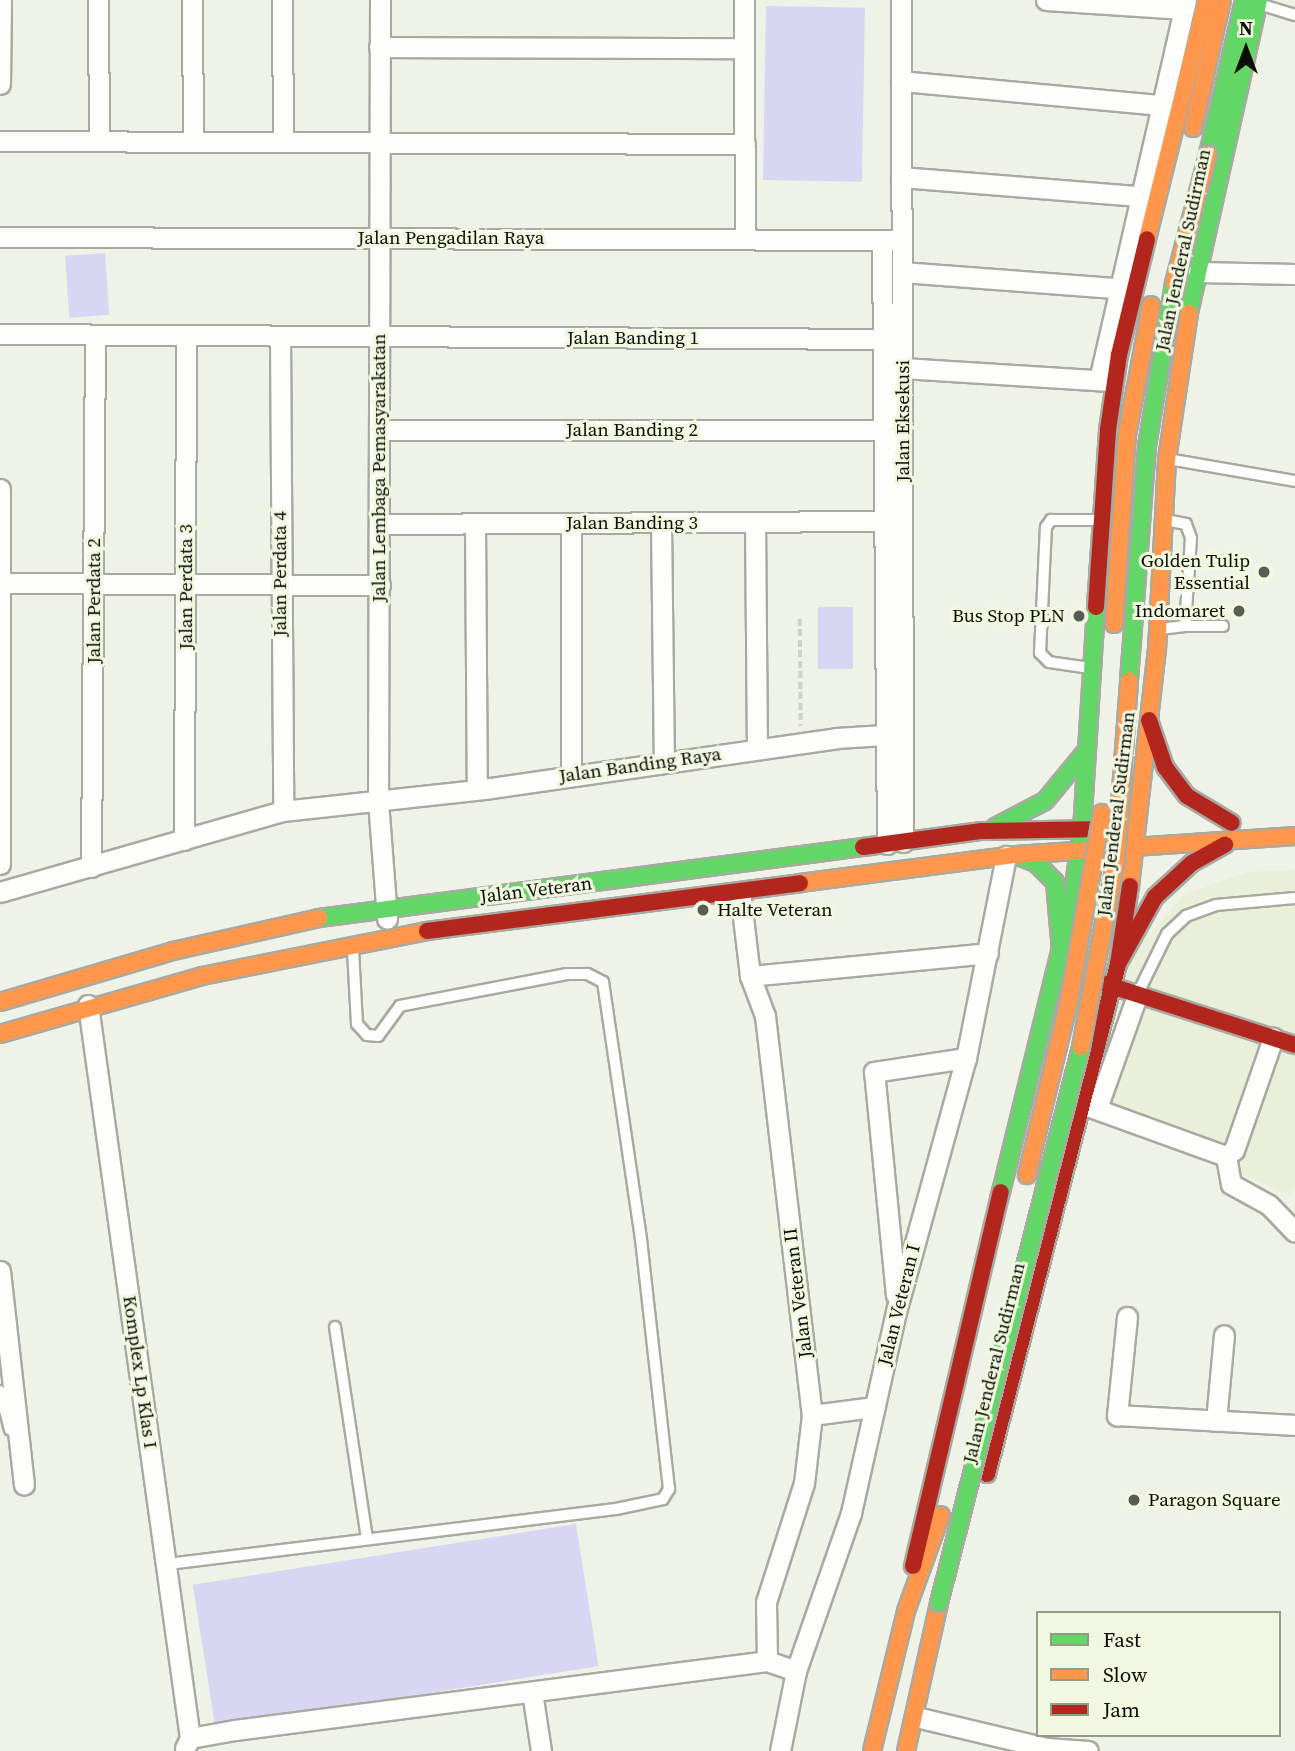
<!DOCTYPE html>
<html>
<head>
<meta charset="utf-8">
<style>
  body { margin:0 }
  #map { position:relative; width:1295px; height:1751px; overflow:hidden; background:#eff2e6; font-family:"Source Serif 4",serif }
  div>[style] { position:absolute }
  .built>* { inset:0; background:#e9efd9 }
  .green>* { inset:0; background:#d8d6f2; transform-origin:0 0 }
  .path>* { height:3.5px; margin-top:-1.75px; transform-origin:0; background:repeating-linear-gradient(90deg,#cfcfcc 0 7px,transparent 0 10.5px) }
  .roads { filter:drop-shadow(2px 0 #a8aaa1) drop-shadow(-2px 0 #a8aaa1) drop-shadow(0 2px #a8aaa1) drop-shadow(0 -2px #a8aaa1) }
  .lane>* { height:10px; margin:-5px; padding:0 5px; transform-origin:5px; border-radius:5px; background:#fdfdfb }
  .street>* { height:19px; margin:-9.5px; padding:0 9.5px; transform-origin:9.5px; border-radius:9.5px; background:#fdfdfb }
  .fast>* { height:16px; margin:-8px; padding:0 8px; transform-origin:8px; border-radius:8px; background:#63d668 }
  .slow>* { height:16px; margin:-8px; padding:0 8px; transform-origin:8px; border-radius:8px; background:#ff974d }
  .jam>* { height:16px; margin:-8px; padding:0 8px; transform-origin:8px; border-radius:8px; background:#b3261e }
  .bridges { filter:drop-shadow(2px 0 #a8aaa1) drop-shadow(-2px 0 #a8aaa1) drop-shadow(0 2px #a8aaa1) drop-shadow(0 -2px #a8aaa1) }
  .fast-bridge>* { height:16px; margin:-8px; padding:0 8px; transform-origin:8px; border-radius:8px; background:#63d668 }
  .slow-bridge>* { height:16px; margin:-8px; padding:0 8px; transform-origin:8px; border-radius:8px; background:#ff974d }
  .dots>* { width:19px; height:19px; translate:-50% -50%; box-sizing:border-box; border:4px solid #f1f8e0; border-radius:50% }
  span { translate:-50% -50%; white-space:nowrap; text-align:center; line-height:1.15; -webkit-text-stroke:6px #f1f8e0; paint-order:stroke }
  .street-label { font-size:19px; color:#0b0d06 }
  .poi-label { font-size:19px; color:#0b0d06 }
  .right { translate:-100% -50%; text-align:right }
  .left { translate:0 -50%; text-align:left }
  .legend { position:absolute; left:1036px; top:1611px; width:245px; height:126px; box-sizing:border-box; background:#f1f8e0; border:2px solid #959a89; margin:0; padding:9px 12px; list-style:none; font-size:21px; color:#0b0d06 }
  .legend li { display:flex; align-items:center; gap:14px; height:35px }
  .legend b { width:35px; border:2px solid #959a89 }
  .north { position:absolute; left:1211px; top:14px; width:70px; height:70px; -webkit-text-stroke:5px #f1f8e0; paint-order:stroke; rotate:0deg; font-size:19px; font-weight:700; line-height:28px; text-align:center; color:#0b0d06 }
  .north::after { content:''; display:block; margin:auto; width:24px; height:32px; background:#0b0d06; clip-path:polygon(50% 0,100% 100%,50% 72%,0 100%) }
</style>
</head>
<body>
<div id="map">
  <div class="built">
    <i style="clip-path:polygon(1295px 870px,1295px 1181px,1290px 1195px,1086px 1107px,1133px 952px,1185px 894px,1248px 872px)"></i>
  </div>
  <div class="green">
    <i style="left:766px;top:6px;width:99px;height:174px;rotate:1deg"></i>
    <i style="left:105px;top:253px;width:62px;height:40px;rotate:86deg"></i>
    <i style="left:853px;top:607px;width:62px;height:35px;rotate:90deg"></i>
    <i style="left:576px;top:1524px;width:144px;height:388px;rotate:81deg"></i>
  </div>
  <div class="path">
    <i style="left:800px;top:619px;width:107px;rotate:89.5deg"></i>
  </div>
  <div class="roads">
    <div class="lane">
      <i style="left:1259px;top:4px;width:38px;rotate:17deg"></i>
      <i style="left:1168px;top:459px;width:129px;rotate:9.8deg"></i>
      <i style="left:1185px;top:626px;width:38px"></i>
      <i style="left:1160px;top:629px;width:25px;rotate:-7deg"></i>
      <i style="left:1185px;top:626px;width:88px;rotate:-86.1deg"></i>
      <i style="left:1191px;top:538px;width:15px;rotate:-110deg"></i>
      <i style="left:1186px;top:524px;width:21px;rotate:-169deg"></i>
      <i style="left:1090px;top:668px;width:41px;rotate:-171.7deg"></i>
      <i style="left:1049px;top:662px;width:13px;rotate:-135deg"></i>
      <i style="left:1040px;top:653px;width:126px;rotate:-87.3deg"></i>
      <i style="left:1046px;top:527px;width:9px;rotate:-54deg"></i>
      <i style="left:1051px;top:520px;width:50px"></i>
      <i style="left:1138px;top:993px;width:66px;rotate:-63.8deg"></i>
      <i style="left:1167px;top:934px;width:26px;rotate:-43deg"></i>
      <i style="left:1186px;top:916px;width:32px;rotate:-20deg"></i>
      <i style="left:1216px;top:905px;width:79px;rotate:-5.1deg"></i>
      <i style="left:335px;top:1327px;width:214px;rotate:81.4deg"></i>
      <i style="left:0;top:1391px;width:40px;rotate:75.6deg"></i>
      <i style="left:168px;top:1564px;width:451px;rotate:-7deg"></i>
      <i style="left:616px;top:1509px;width:48px;rotate:-12deg"></i>
      <i style="left:663px;top:1499px;width:12px;rotate:-59deg"></i>
      <i style="left:669px;top:1489px;width:252px;rotate:-96.4deg"></i>
      <i style="left:641px;top:1239px;width:260px;rotate:-98.4deg"></i>
      <i style="left:603px;top:982px;width:18px;rotate:-153deg"></i>
      <i style="left:587px;top:974px;width:20px;rotate:180deg"></i>
      <i style="left:567px;top:974px;width:170px;rotate:169.2deg"></i>
      <i style="left:400px;top:1006px;width:37px;rotate:126deg"></i>
      <i style="left:378px;top:1036px;width:11px;rotate:-175deg"></i>
      <i style="left:367px;top:1035px;width:15px;rotate:-132deg"></i>
      <i style="left:357px;top:1024px;width:75px;rotate:-93.1deg"></i>
    </div>
    <div class="street">
      <i style="left:98px;top:0;width:139px;rotate:89.6deg"></i>
      <i style="left:192px;top:0;width:138px;rotate:89.6deg"></i>
      <i style="left:282px;top:0;width:140px;rotate:89.6deg"></i>
      <i style="left:380px;top:0;width:801px;rotate:90.14deg"></i>
      <i style="left:378px;top:801px;width:118px;rotate:85.6deg"></i>
      <i style="left:744px;top:0;width:239px;rotate:89.8deg"></i>
      <i style="left:901px;top:0;width:842px;rotate:89.86deg"></i>
      <i style="left:1046px;top:0;width:138px;rotate:3.7deg"></i>
      <i style="left:379px;top:47px;width:364px;rotate:0.2deg"></i>
      <i style="left:901px;top:81px;width:260px;rotate:5.3deg"></i>
      <i style="left:0;top:84px;width:84px;rotate:-89.3deg"></i>
      <i style="left:0;top:141px;width:745px;rotate:0.23deg"></i>
      <i style="left:901px;top:177px;width:238px;rotate:4.6deg"></i>
      <i style="left:0;top:237px;width:901px;rotate:0.19deg"></i>
      <i style="left:882px;top:240px;width:604px;rotate:89.53deg"></i>
      <i style="left:902px;top:272px;width:216px;rotate:4.3deg"></i>
      <i style="left:1198px;top:272px;width:97px;rotate:1.2deg"></i>
      <i style="left:0;top:334px;width:885px;rotate:0.32deg"></i>
      <i style="left:280px;top:336px;width:475px;rotate:89.6deg"></i>
      <i style="left:904px;top:368px;width:205px;rotate:3.6deg"></i>
      <i style="left:1099px;top:380px;width:390px;rotate:-77.1deg"></i>
      <i style="left:379px;top:430px;width:506px"></i>
      <i style="left:0;top:489px;width:375px;rotate:90deg"></i>
      <i style="left:755px;top:522px;width:226px;rotate:89.5deg"></i>
      <i style="left:661px;top:523px;width:239px;rotate:89.3deg"></i>
      <i style="left:380px;top:524px;width:504px;rotate:-0.34deg"></i>
      <i style="left:571px;top:524px;width:251px;rotate:90deg"></i>
      <i style="left:475px;top:525px;width:264px;rotate:89.6deg"></i>
      <i style="left:0;top:583px;width:380px;rotate:0.3deg"></i>
      <i style="left:184px;top:840px;width:505px;rotate:-89.77deg"></i>
      <i style="left:91px;top:867px;width:532px;rotate:-89.57deg"></i>
      <i style="left:0;top:892px;width:294px;rotate:-16deg"></i>
      <i style="left:283px;top:811px;width:202px;rotate:-6.2deg"></i>
      <i style="left:484px;top:789px;width:356px;rotate:-8.2deg"></i>
      <i style="left:836px;top:738px;width:65px;rotate:-3.5deg"></i>
      <i style="left:740px;top:892px;width:85px;rotate:83.2deg"></i>
      <i style="left:750px;top:976px;width:43px;rotate:69.4deg"></i>
      <i style="left:765px;top:1016px;width:402px;rotate:83.3deg"></i>
      <i style="left:812px;top:1415px;width:68px;rotate:96.7deg"></i>
      <i style="left:804px;top:1483px;width:125px;rotate:107.7deg"></i>
      <i style="left:766px;top:1602px;width:59px;rotate:89deg"></i>
      <i style="left:767px;top:1661px;width:31px;rotate:19deg"></i>
      <i style="left:750px;top:976px;width:239px;rotate:-5.5deg"></i>
      <i style="left:88px;top:1005px;width:740px;rotate:82.08deg"></i>
      <i style="left:1082px;top:1104px;width:153px;rotate:19.9deg"></i>
      <i style="left:1226px;top:1156px;width:10px;rotate:-37deg"></i>
      <i style="left:1234px;top:1150px;width:119px;rotate:-70.8deg"></i>
      <i style="left:1097px;top:1108px;width:122px;rotate:-70.4deg"></i>
      <i style="left:1226px;top:1156px;width:28px;rotate:80deg"></i>
      <i style="left:1231px;top:1184px;width:43px;rotate:28.9deg"></i>
      <i style="left:1269px;top:1205px;width:37px;rotate:46deg"></i>
      <i style="left:0;top:1271px;width:215px;rotate:83.6deg"></i>
      <i style="left:896px;top:1295px;width:224px;rotate:-95.6deg"></i>
      <i style="left:874px;top:1072px;width:93px;rotate:-8.7deg"></i>
      <i style="left:1127px;top:1317px;width:99px;rotate:95.8deg"></i>
      <i style="left:1117px;top:1415px;width:178px;rotate:3.2deg"></i>
      <i style="left:812px;top:1415px;width:63px;rotate:-7.4deg"></i>
      <i style="left:1216px;top:1421px;width:86px;rotate:-84.7deg"></i>
      <i style="left:532px;top:1692px;width:60px;rotate:81.3deg"></i>
      <i style="left:916px;top:1717px;width:134px;rotate:13.4deg"></i>
      <i style="left:1046px;top:1748px;width:42px;rotate:4.1deg"></i>
      <i style="left:185px;top:1748px;width:11px;rotate:-63deg"></i>
      <i style="left:190px;top:1738px;width:46px;rotate:-10.1deg"></i>
      <i style="left:235px;top:1730px;width:536px;rotate:-7.39deg"></i>
      <i style="left:780px;top:1751px;width:82px;rotate:-78.7deg"></i>
      <i style="left:796px;top:1671px;width:167px;rotate:-70.8deg"></i>
      <i style="left:851px;top:1513px;width:210px;rotate:-77.4deg"></i>
      <i style="left:897px;top:1308px;width:259px;rotate:-74.6deg"></i>
      <i style="left:966px;top:1058px;width:206px;rotate:-78.8deg"></i>
    </div>
    <div class="fast">
      <i style="left:1208px;top:154px;width:158px;rotate:-76.8deg"></i>
      <i style="left:1189px;top:313px;width:321px;rotate:-77.4deg"></i>
      <i style="left:995px;top:827px;width:56px;rotate:-27.5deg"></i>
      <i style="left:1045px;top:801px;width:66px;rotate:-50.5deg"></i>
      <i style="left:1016px;top:855px;width:22px;rotate:22deg"></i>
      <i style="left:1036px;top:863px;width:27px;rotate:45deg"></i>
      <i style="left:1055px;top:882px;width:68px;rotate:85deg"></i>
      <i style="left:319px;top:918px;width:549px;rotate:-7.44deg"></i>
      <i style="left:1001px;top:1192px;width:294px;rotate:-76.2deg"></i>
      <i style="left:1071px;top:906px;width:77px;rotate:-81.8deg"></i>
      <i style="left:1082px;top:830px;width:223px;rotate:-86.4deg"></i>
    </div>
    <div class="slow">
      <i style="left:1193px;top:128px;width:131px;rotate:-77.2deg"></i>
      <i style="left:1147px;top:239px;width:246px;rotate:-76.1deg"></i>
      <i style="left:800px;top:883px;width:218px;rotate:-7.4deg"></i>
      <i style="left:1016px;top:855px;width:280px;rotate:-3.9deg"></i>
      <i style="left:1130px;top:886px;width:238px;rotate:-83.5deg"></i>
      <i style="left:1157px;top:650px;width:191px;rotate:-87deg"></i>
      <i style="left:1167px;top:459px;width:148px;rotate:-81.4deg"></i>
      <i style="left:0;top:1002px;width:180px;rotate:-16.4deg"></i>
      <i style="left:173px;top:951px;width:150px;rotate:-12.7deg"></i>
      <i style="left:0;top:1034px;width:210px;rotate:-16deg"></i>
      <i style="left:202px;top:976px;width:229px;rotate:-11.3deg"></i>
      <i style="left:872px;top:1751px;width:144px;rotate:-76.3deg"></i>
      <i style="left:906px;top:1611px;width:102px;rotate:-70deg"></i>
      <i style="left:906px;top:1751px;width:152px;rotate:-77.4deg"></i>
    </div>
    <div class="jam">
      <i style="left:1096px;top:607px;width:177px;rotate:-86.1deg"></i>
      <i style="left:1108px;top:430px;width:76px;rotate:-81.7deg"></i>
      <i style="left:1119px;top:355px;width:119px;rotate:-76.4deg"></i>
      <i style="left:1149px;top:720px;width:50px;rotate:71.2deg"></i>
      <i style="left:1165px;top:767px;width:36px;rotate:53deg"></i>
      <i style="left:1187px;top:796px;width:52px;rotate:31deg"></i>
      <i style="left:863px;top:847px;width:120px;rotate:-7.7deg"></i>
      <i style="left:982px;top:831px;width:124px;rotate:-0.9deg"></i>
      <i style="left:427px;top:931px;width:376px;rotate:-7.3deg"></i>
      <i style="left:1118px;top:964px;width:77px;rotate:-61.1deg"></i>
      <i style="left:1155px;top:897px;width:50px;rotate:-42.6deg"></i>
      <i style="left:1192px;top:863px;width:38px;rotate:-29deg"></i>
      <i style="left:1096px;top:981px;width:209px;rotate:17.8deg"></i>
      <i style="left:987px;top:1474px;width:527px;rotate:-75.59deg"></i>
      <i style="left:1118px;top:964px;width:79px;rotate:-81.3deg"></i>
      <i style="left:913px;top:1566px;width:384px;rotate:-76.8deg"></i>
    </div>
  </div>
  <div class="bridges">
    <div class="fast-bridge">
      <i style="left:1129px;top:680px;width:235px;rotate:-85.6deg"></i>
      <i style="left:1147px;top:446px;width:165px;rotate:-80.6deg"></i>
      <i style="left:939px;top:1603px;width:574px;rotate:-75.67deg"></i>
    </div>
    <div class="slow-bridge">
      <i style="left:1174px;top:283px;width:133px;rotate:-75.2deg"></i>
      <i style="left:1114px;top:624px;width:189px;rotate:-86.1deg"></i>
      <i style="left:1127px;top:435px;width:132px;rotate:-79.5deg"></i>
      <i style="left:1081px;top:1047px;width:191px;rotate:-79.5deg"></i>
      <i style="left:1116px;top:859px;width:179px;rotate:-85.8deg"></i>
      <i style="left:1027px;top:1175px;width:174px;rotate:-76.4deg"></i>
      <i style="left:1068px;top:1006px;width:196px;rotate:-80deg"></i>
    </div>
  </div>
  <div class="dots">
    <i style="left:1264px;top:572px;background:#5b5d54"></i>
    <i style="left:1239px;top:611px;background:#5b5d54"></i>
    <i style="left:1079px;top:616px;background:#5b5d54"></i>
    <i style="left:703px;top:910px;background:#5b5d54"></i>
    <i style="left:1134px;top:1500px;background:#5b5d54"></i>
  </div>
  <div class="street-label">
    <span style="left:451px;top:238px">Jalan Pengadilan Raya</span>
    <span style="left:1183px;top:250px;rotate:-78deg">Jalan Jenderal Sudirman</span>
    <span style="left:633px;top:338px">Jalan Banding 1</span>
    <span style="left:903px;top:421px;rotate:-90deg">Jalan Eksekusi</span>
    <span style="left:632px;top:430px">Jalan Banding 2</span>
    <span style="left:379px;top:468px;rotate:-90deg">Jalan Lembaga Pemasyarakatan</span>
    <span style="left:632px;top:523px">Jalan Banding 3</span>
    <span style="left:280px;top:574px;rotate:-90deg">Jalan Perdata 4</span>
    <span style="left:186px;top:587px;rotate:-90deg">Jalan Perdata 3</span>
    <span style="left:94px;top:601px;rotate:-90deg">Jalan Perdata 2</span>
    <span style="left:640px;top:765px;rotate:-8deg">Jalan Banding Raya</span>
    <span style="left:1116px;top:814px;rotate:-83deg">Jalan Jenderal Sudirman</span>
    <span style="left:536px;top:890px;rotate:-7deg">Jalan Veteran</span>
    <span style="left:798px;top:1293px;rotate:-97deg">Jalan Veteran II</span>
    <span style="left:899px;top:1305px;rotate:-76deg">Jalan Veteran I</span>
    <span style="left:994px;top:1363px;rotate:-76deg">Jalan Jenderal Sudirman</span>
    <span style="left:140px;top:1372px;rotate:82deg">Komplex Lp Klas I</span>
  </div>
  <div class="poi-label">
    <span class="right" style="left:1250px;top:572px">Golden Tulip<br>Essential</span>
    <span class="right" style="left:1225px;top:611px">Indomaret</span>
    <span class="right" style="left:1065px;top:616px">Bus Stop PLN</span>
    <span class="left" style="left:717px;top:910px">Halte Veteran</span>
    <span class="left" style="left:1148px;top:1500px">Paragon Square</span>
  </div>
  <ul class="legend">
  <li><b style="height:9px;background:#63d668"></b>Fast</li>
  <li><b style="height:9px;background:#ff974d"></b>Slow</li>
  <li><b style="height:9px;background:#b3261e"></b>Jam</li>
  </ul>
  <div class="north">N</div>
</div>
</body>
</html>
